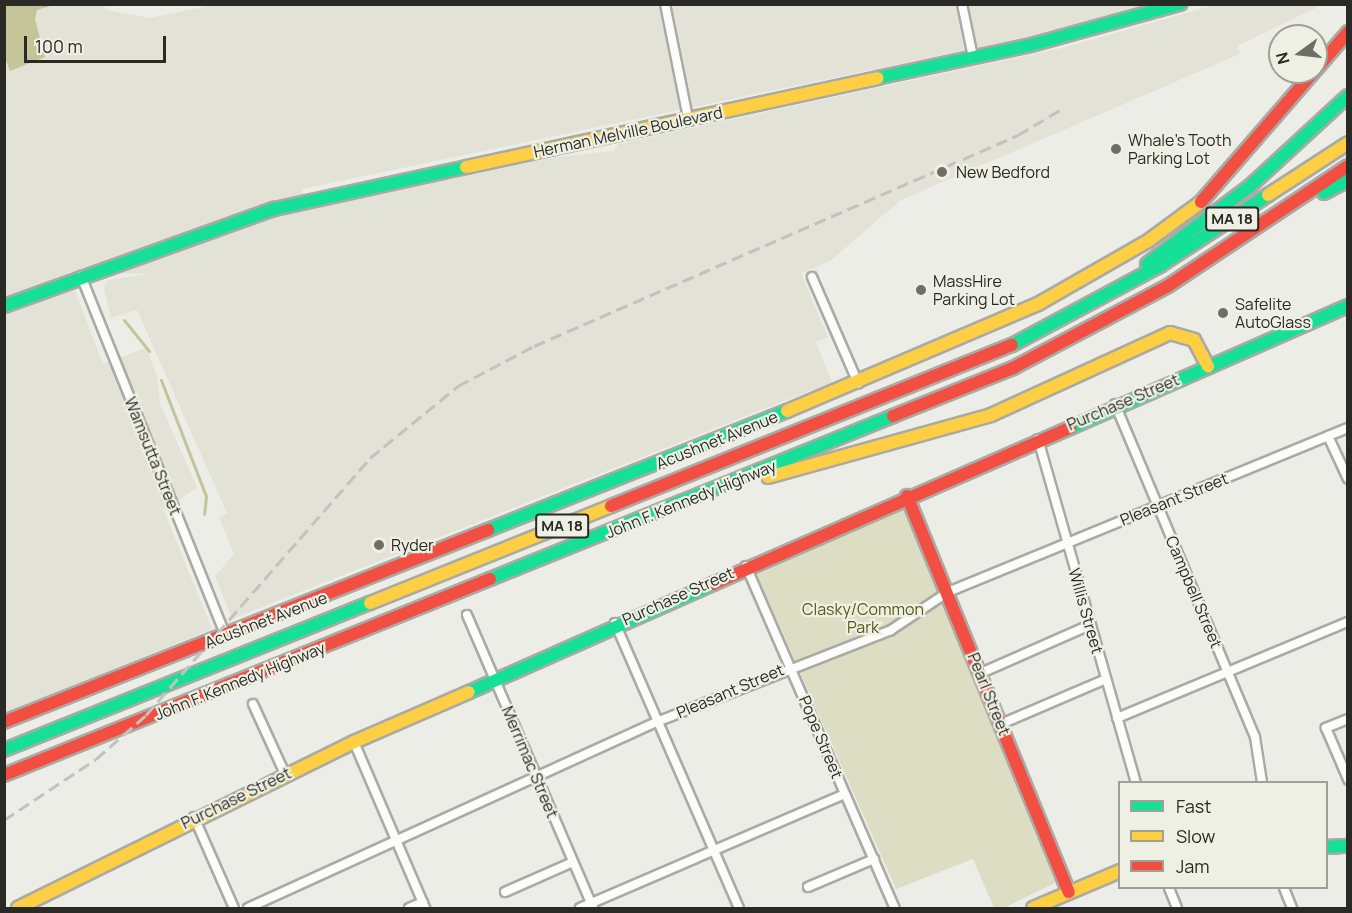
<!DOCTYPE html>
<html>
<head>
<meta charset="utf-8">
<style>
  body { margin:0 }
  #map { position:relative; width:1352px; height:913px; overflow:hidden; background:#edede7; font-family:Manrope,sans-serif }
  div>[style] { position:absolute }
  .built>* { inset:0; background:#e2e2d6 }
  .green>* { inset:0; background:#dcddc3 }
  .water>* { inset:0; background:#c3c498 }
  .pier>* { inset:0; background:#edede7 }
  .stream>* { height:3px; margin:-1.5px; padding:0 1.5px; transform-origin:1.5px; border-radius:1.5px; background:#c3c498 }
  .roads { filter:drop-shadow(2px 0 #aaaaa5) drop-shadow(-2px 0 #aaaaa5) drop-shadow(0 2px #aaaaa5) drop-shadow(0 -2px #aaaaa5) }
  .street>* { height:8px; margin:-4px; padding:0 4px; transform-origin:4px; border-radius:4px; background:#fcfcfb }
  .fast>* { height:12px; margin:-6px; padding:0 6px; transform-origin:6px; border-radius:6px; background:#16e098 }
  .slow>* { height:12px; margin:-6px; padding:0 6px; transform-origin:6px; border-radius:6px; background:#ffcf43 }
  .jam>* { height:12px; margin:-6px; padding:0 6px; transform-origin:6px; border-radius:6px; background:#f24e42 }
  .rail>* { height:3px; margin-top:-1.5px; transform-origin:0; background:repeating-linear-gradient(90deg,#c2c2c1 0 12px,transparent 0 18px) }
  .dots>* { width:16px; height:16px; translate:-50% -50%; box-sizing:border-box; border:3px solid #eff0e4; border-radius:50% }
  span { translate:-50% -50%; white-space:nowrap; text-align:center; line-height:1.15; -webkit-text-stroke:4.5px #eff0e4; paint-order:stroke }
  .shield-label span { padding:2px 4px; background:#eff0e4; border:2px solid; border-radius:4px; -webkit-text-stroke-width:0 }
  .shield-label { font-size:15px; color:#292925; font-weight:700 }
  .street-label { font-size:16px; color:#292925 }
  .poi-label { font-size:16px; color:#292925 }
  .left { translate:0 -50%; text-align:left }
  .park-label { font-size:16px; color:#5a5a13 }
  .frame { position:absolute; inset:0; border:6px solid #292925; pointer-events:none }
  .legend { position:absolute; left:1118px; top:781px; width:210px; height:108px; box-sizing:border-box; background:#eff0e4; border:2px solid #a0a098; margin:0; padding:8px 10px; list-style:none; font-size:18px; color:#292925 }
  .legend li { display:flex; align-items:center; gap:12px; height:30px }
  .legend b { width:30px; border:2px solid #a0a098 }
  .north { position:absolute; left:1268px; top:24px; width:60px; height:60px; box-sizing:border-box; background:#eff0e4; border:2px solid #a0a098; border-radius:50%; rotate:255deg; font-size:16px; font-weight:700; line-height:24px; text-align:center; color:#292925 }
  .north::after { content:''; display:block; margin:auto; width:21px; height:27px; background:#6e6e69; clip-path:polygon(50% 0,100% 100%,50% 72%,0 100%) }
  .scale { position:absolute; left:24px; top:36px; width:142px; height:27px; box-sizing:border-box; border:3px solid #292925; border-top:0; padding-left:8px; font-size:18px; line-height:21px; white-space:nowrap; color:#292925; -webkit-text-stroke:4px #eff0e4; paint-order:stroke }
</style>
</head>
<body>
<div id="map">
  <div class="built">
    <i style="clip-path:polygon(54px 4px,103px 5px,107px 10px,149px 18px,213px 4px,1156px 5px,1071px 28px,302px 189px,307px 210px,549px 158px,614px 151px,618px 144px,1062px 48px,1215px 5px,1322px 5px,1237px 46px,1240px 54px,901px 200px,830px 261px,801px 273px,828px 337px,816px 342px,832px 382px,232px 619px,215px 576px,234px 554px,219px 517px,227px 513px,137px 310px,111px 318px,104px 288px,108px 280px,147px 274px,68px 272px,103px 364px,146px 348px,157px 376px,160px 404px,197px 487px,164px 511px,212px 629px,5px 713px,4px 58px,10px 71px,44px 56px,35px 19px,37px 10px)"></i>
  </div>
  <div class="green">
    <i style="clip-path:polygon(904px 507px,1055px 883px,1004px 908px,994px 908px,973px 859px,896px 889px,757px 575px)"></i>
  </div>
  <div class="water">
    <i style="clip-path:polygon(4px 5px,54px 5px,37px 10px,35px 19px,45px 57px,10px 71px,5px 58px)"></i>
  </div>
  <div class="pier">
    <i style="clip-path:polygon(213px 5px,149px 18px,147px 6px,153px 4px)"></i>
  </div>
  <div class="stream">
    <i style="left:124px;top:320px;width:40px;rotate:51deg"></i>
    <i style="left:161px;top:380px;width:124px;rotate:68.8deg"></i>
    <i style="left:206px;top:496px;width:18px;rotate:96deg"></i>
  </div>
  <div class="roads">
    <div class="street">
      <i style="left:665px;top:4px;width:116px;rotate:78.6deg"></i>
      <i style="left:962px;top:4px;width:54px;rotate:78.3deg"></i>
      <i style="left:81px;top:276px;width:387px;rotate:68.1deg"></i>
      <i style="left:812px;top:277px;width:116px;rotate:66.5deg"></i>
      <i style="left:1115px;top:404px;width:361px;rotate:67.2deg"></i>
      <i style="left:1255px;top:737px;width:46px;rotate:81.2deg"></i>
      <i style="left:1328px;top:436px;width:47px;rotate:65.1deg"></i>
      <i style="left:1038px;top:439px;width:357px;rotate:74.1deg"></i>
      <i style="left:746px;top:566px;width:373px;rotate:66.5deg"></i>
      <i style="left:467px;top:615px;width:319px;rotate:66.7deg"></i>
      <i style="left:615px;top:623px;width:311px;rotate:66.5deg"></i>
      <i style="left:981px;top:673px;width:119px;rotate:-23.8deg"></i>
      <i style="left:253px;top:704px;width:77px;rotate:65.4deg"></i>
      <i style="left:1117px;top:718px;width:250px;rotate:-22.6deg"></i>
      <i style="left:1348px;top:719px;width:24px;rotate:158deg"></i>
      <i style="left:1326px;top:728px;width:56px;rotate:66.7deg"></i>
      <i style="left:1001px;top:724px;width:114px;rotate:-23.2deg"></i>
      <i style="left:354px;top:742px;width:181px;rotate:66.8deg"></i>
      <i style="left:194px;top:817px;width:99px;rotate:66.3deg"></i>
      <i style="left:808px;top:887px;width:72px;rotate:-23deg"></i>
      <i style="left:1169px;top:888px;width:22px;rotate:68deg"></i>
      <i style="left:1284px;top:888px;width:22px;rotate:68deg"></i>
      <i style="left:505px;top:892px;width:74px;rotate:-23.8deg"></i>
      <i style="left:248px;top:908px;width:452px;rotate:-24.5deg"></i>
      <i style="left:659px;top:721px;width:249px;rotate:-21.4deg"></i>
      <i style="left:891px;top:630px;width:69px;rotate:-33.7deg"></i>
      <i style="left:948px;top:592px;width:432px;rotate:-22.3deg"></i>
      <i style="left:409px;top:908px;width:15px;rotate:-23deg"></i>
      <i style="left:580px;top:908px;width:288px;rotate:-23.3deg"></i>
    </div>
    <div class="fast">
      <i style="left:877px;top:78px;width:157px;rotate:-12.1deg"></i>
      <i style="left:1031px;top:45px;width:155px;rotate:-15.4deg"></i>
      <i style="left:1324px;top:193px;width:27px;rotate:-28deg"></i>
      <i style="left:1147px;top:264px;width:129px;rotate:-37.1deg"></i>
      <i style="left:1250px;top:186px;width:133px;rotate:-42.6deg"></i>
      <i style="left:4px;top:306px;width:287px;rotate:-19.8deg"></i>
      <i style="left:274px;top:209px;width:197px;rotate:-12.3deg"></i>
      <i style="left:1012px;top:345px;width:169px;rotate:-28.2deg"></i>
      <i style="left:1161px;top:265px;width:128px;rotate:-33.2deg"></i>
      <i style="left:1070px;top:428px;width:304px;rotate:-23.7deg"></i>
      <i style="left:488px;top:530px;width:322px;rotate:-21.7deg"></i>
      <i style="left:490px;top:579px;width:435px;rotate:-22deg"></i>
      <i style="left:469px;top:692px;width:267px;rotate:-23.9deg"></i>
      <i style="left:4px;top:750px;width:394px;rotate:-21.9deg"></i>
      <i style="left:1326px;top:847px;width:22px;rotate:-3deg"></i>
    </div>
    <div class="slow">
      <i style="left:466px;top:167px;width:421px;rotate:-12.2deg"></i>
      <i style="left:1268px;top:195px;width:95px;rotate:-33deg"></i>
      <i style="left:787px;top:411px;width:273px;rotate:-23.1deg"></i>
      <i style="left:1038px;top:304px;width:127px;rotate:-29.8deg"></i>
      <i style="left:1148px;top:241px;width:66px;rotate:-36.3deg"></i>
      <i style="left:768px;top:477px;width:231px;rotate:-15.5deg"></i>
      <i style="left:991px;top:415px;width:197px;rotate:-24.6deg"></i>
      <i style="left:1170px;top:333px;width:25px;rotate:16deg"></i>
      <i style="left:1194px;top:340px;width:30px;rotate:62deg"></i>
      <i style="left:370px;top:603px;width:260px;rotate:-21.9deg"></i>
      <i style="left:18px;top:908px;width:375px;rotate:-26.3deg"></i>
      <i style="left:354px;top:742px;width:125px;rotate:-23.5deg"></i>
      <i style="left:1033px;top:908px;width:95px;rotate:-23deg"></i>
    </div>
    <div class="jam">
      <i style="left:1201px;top:202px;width:225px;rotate:-49.1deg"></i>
      <i style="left:893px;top:416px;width:129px;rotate:-21.8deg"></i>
      <i style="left:1013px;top:368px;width:175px;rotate:-27.9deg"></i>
      <i style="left:1168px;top:286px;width:216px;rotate:-33.7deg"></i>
      <i style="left:907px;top:496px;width:428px;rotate:67.8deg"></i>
      <i style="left:611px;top:506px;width:432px;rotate:-21.9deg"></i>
      <i style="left:713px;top:584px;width:390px;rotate:-23.6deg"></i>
      <i style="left:4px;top:722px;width:521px;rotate:-21.64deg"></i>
      <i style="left:4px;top:775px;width:524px;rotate:-21.96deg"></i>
    </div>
  </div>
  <div class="rail">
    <i style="left:4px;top:820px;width:110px;rotate:-33.5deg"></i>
    <i style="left:96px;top:759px;width:67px;rotate:-41.3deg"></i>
    <i style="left:146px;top:715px;width:341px;rotate:-48.9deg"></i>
    <i style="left:370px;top:458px;width:114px;rotate:-39.3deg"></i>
    <i style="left:458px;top:386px;width:86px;rotate:-27.8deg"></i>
    <i style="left:534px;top:346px;width:528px;rotate:-23.55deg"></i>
    <i style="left:1018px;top:135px;width:49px;rotate:-30.8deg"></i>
  </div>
  <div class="dots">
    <i style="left:1116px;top:149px;background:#6e6e69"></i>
    <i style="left:942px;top:172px;background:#6e6e69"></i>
    <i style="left:921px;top:290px;background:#6e6e69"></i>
    <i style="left:1223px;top:313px;background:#6e6e69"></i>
    <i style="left:379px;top:545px;background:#6e6e69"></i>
  </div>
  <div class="shield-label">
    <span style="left:1232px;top:219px">MA 18</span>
    <span style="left:562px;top:526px">MA 18</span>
  </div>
  <div class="street-label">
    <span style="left:628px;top:132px;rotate:-12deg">Herman Melville Boulevard</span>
    <span style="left:1123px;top:402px;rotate:-23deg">Purchase Street</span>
    <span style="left:717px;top:440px;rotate:-22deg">Acushnet Avenue</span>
    <span style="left:153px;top:456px;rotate:68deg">Wamsutta Street</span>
    <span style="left:691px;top:499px;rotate:-22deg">John F. Kennedy Highway</span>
    <span style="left:1174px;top:499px;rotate:-22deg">Pleasant Street</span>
    <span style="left:1194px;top:592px;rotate:67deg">Campbell Street</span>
    <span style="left:678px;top:596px;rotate:-24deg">Purchase Street</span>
    <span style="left:1086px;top:611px;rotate:74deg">Willis Street</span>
    <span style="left:266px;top:620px;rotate:-21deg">Acushnet Avenue</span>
    <span style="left:240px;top:681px;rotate:-22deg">John F. Kennedy Highway</span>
    <span style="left:730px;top:691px;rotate:-23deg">Pleasant Street</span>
    <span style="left:989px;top:694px;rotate:68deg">Pearl Street</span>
    <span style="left:821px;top:737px;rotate:67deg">Pope Street</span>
    <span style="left:530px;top:762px;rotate:67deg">Merrimac Street</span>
    <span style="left:236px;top:798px;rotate:-26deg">Purchase Street</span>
  </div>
  <div class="poi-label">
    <span class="left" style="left:1128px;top:149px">Whale's Tooth<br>Parking Lot</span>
    <span class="left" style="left:956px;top:172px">New Bedford</span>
    <span class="left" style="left:933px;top:290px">MassHire<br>Parking Lot</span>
    <span class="left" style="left:1235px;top:313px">Safelite<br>AutoGlass</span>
    <span class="left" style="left:391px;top:545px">Ryder</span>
  </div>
  <div class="park-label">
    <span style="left:863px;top:618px">Clasky/Common<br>Park</span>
  </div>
  <div class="frame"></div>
  <ul class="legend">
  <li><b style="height:8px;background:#16e098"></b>Fast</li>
  <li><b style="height:8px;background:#ffcf43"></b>Slow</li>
  <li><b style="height:8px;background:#f24e42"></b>Jam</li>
  </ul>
  <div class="north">N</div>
  <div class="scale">100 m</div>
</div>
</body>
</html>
